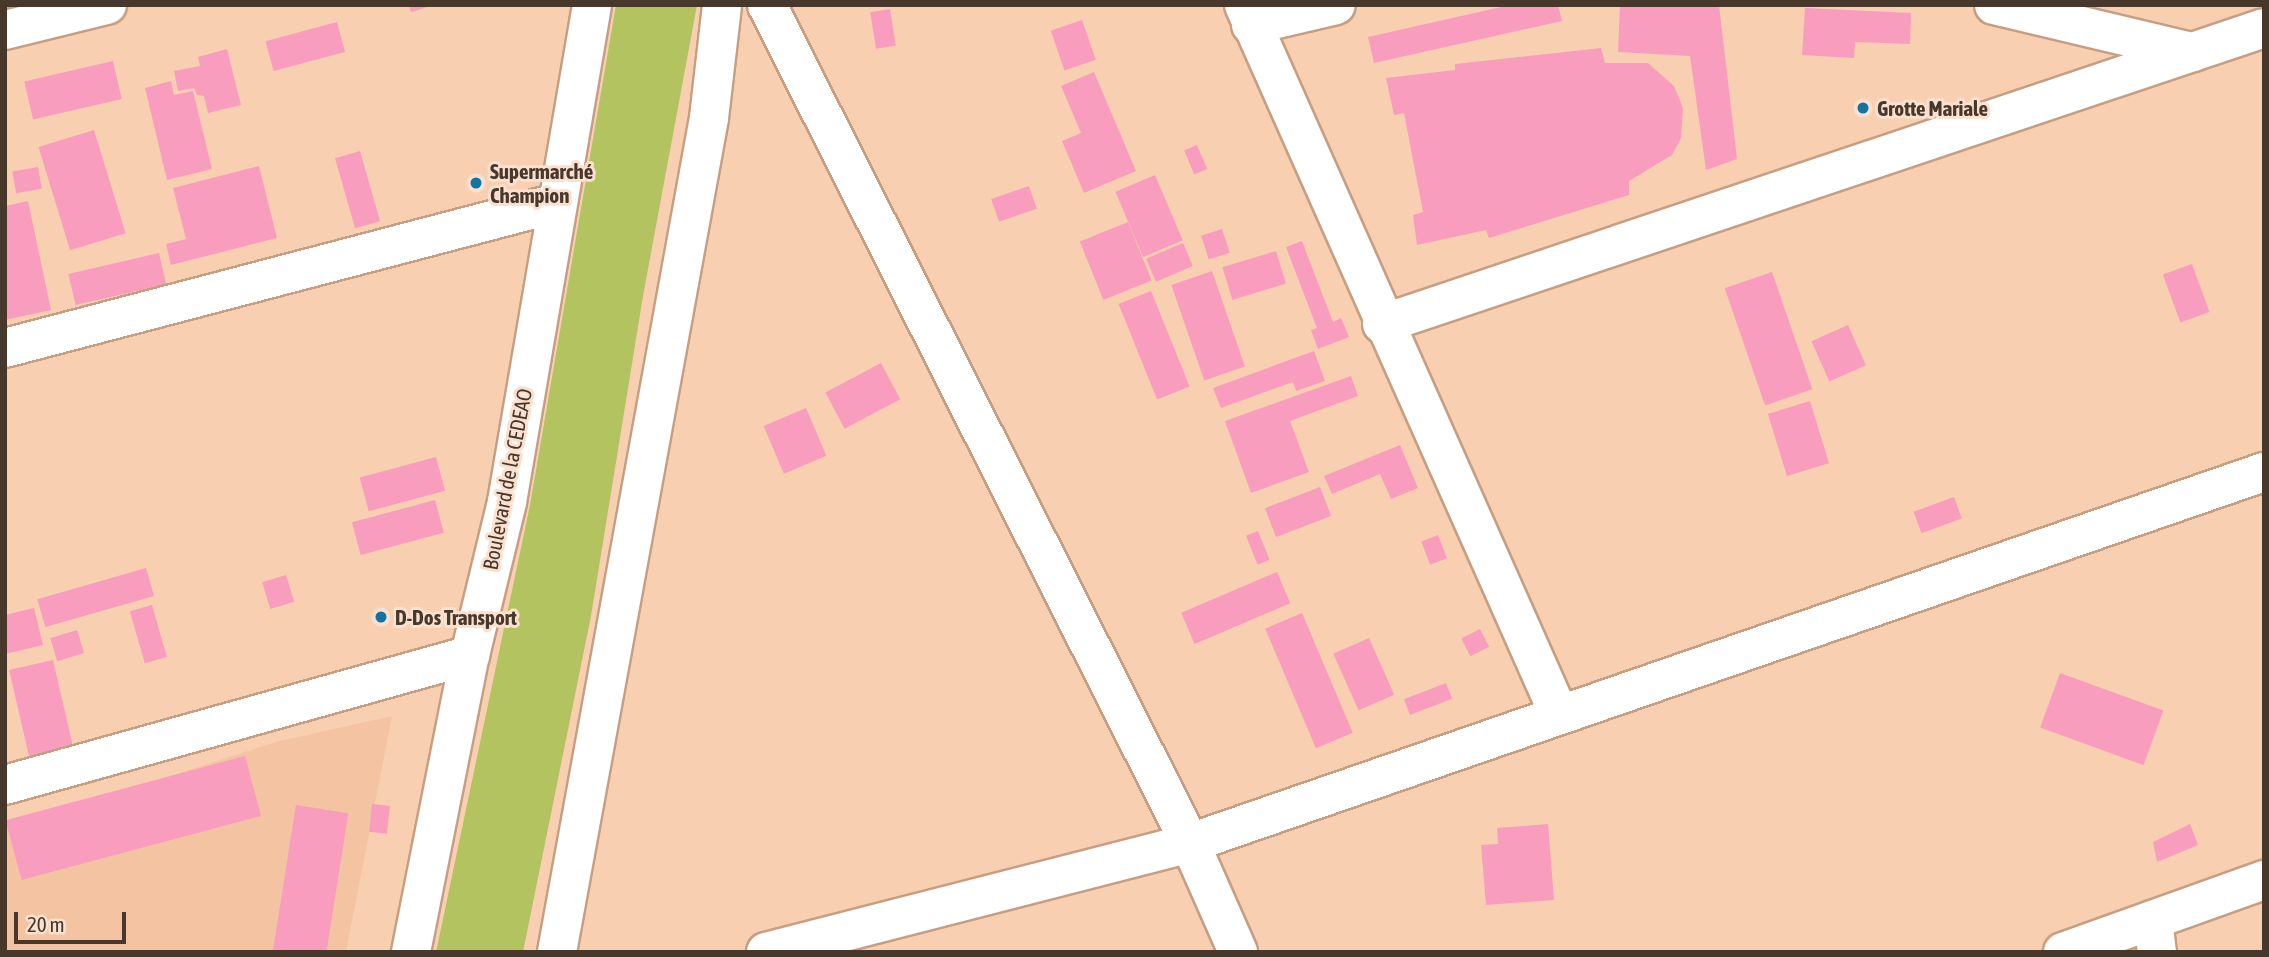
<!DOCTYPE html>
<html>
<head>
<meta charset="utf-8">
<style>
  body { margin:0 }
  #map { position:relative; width:2269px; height:957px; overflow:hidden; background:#f9cfb1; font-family:"Asap Condensed",sans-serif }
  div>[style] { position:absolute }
  .built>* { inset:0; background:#f4c3a2 }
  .green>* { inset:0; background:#b3c35f }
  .building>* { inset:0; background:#f89dbe; transform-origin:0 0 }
  .roads { filter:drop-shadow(2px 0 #c69e82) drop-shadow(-2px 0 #c69e82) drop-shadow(0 2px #c69e82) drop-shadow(0 -2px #c69e82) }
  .minor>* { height:38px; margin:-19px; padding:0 19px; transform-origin:19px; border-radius:19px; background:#fff }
  .major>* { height:38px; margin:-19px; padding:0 19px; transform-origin:19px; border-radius:19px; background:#fff }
  .dots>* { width:19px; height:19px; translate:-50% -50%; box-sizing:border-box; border:4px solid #fae0ce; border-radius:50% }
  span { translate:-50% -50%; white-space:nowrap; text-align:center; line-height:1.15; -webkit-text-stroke:6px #fae0ce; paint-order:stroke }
  .poi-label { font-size:21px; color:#48372b; font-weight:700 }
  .left { translate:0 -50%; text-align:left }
  .street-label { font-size:21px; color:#48372b }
  .frame { position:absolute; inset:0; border:7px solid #48372b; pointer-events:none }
  .scale { position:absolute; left:14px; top:912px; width:112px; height:32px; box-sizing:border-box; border:4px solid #48372b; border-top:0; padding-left:9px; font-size:21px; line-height:24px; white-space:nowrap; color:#48372b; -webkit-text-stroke:5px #fae0ce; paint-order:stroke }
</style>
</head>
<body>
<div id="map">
  <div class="built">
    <i style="clip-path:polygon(392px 716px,346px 952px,5px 952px,5px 829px,276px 742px)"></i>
  </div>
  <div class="green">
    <i style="clip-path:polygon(616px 5px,697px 5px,643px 296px,591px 616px,523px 952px,436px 952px,530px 505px)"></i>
  </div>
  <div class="building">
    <i style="clip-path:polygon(409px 5px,431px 5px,431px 6px,411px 12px)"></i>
    <i style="clip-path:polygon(1510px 5px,1558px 5px,1562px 21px,1374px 63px,1368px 37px)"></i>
    <i style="clip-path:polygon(1620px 5px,1719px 5px,1737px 159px,1706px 170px,1690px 56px,1618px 52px)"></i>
    <i style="clip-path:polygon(1805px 8px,1911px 13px,1910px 44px,1855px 42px,1854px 58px,1802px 55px)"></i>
    <i style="left:890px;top:9px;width:37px;height:20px;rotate:81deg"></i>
    <i style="left:1082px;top:20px;width:42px;height:33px;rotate:71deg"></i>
    <i style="left:337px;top:22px;width:31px;height:74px;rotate:75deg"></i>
    <i style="clip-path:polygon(1601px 48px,1605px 63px,1648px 63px,1674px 86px,1683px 108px,1681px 138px,1672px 155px,1629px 181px,1629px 195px,1489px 238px,1486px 230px,1417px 245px,1413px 215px,1423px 212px,1404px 113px,1394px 115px,1386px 78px,1455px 70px,1455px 64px)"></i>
    <i style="clip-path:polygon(227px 49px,241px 105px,208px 113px,204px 96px,197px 95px,194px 88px,178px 91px,174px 71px,200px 66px,198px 57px)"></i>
    <i style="left:113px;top:61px;width:39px;height:91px;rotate:77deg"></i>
    <i style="clip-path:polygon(1094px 72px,1136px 171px,1084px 193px,1062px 141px,1081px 133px,1061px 86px)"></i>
    <i style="clip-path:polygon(171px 81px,174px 95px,193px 91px,212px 169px,167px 180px,145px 88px)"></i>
    <i style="left:94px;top:130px;width:108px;height:58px;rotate:73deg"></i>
    <i style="left:1197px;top:145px;width:26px;height:14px;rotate:67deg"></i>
    <i style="left:360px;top:151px;width:73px;height:26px;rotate:74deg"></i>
    <i style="clip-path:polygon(259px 166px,277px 238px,171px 265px,166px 244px,186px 239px,173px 188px)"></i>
    <i style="left:38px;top:167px;width:22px;height:26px;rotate:80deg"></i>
    <i style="left:1155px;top:175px;width:71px;height:43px;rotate:67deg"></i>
    <i style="left:1029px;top:186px;width:24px;height:40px;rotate:71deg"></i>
    <i style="clip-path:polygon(28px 201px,51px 310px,5px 320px,5px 206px)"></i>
    <i style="left:1128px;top:222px;width:63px;height:52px;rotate:68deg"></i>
    <i style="left:1222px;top:229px;width:25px;height:22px;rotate:72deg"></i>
    <i style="clip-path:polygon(1302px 241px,1333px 322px,1341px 318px,1349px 337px,1318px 349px,1311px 330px,1317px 328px,1286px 247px)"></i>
    <i style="left:1183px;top:243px;width:25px;height:40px;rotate:67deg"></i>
    <i style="left:1276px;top:251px;width:34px;height:56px;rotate:73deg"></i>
    <i style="left:159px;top:253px;width:32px;height:93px;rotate:77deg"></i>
    <i style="left:2192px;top:264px;width:51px;height:31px;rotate:70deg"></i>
    <i style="left:1212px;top:271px;width:101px;height:43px;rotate:71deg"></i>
    <i style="left:1772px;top:272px;width:124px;height:50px;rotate:71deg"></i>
    <i style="left:1151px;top:291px;width:103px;height:35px;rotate:68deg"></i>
    <i style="left:1848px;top:325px;width:44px;height:40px;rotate:66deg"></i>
    <i style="clip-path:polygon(1314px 351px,1325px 381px,1296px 391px,1293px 382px,1221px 408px,1213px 388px)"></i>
    <i style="left:881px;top:363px;width:41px;height:63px;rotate:62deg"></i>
    <i style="clip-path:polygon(1351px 376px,1358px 396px,1290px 421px,1309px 472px,1251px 493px,1225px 421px)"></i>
    <i style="left:1810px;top:401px;width:65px;height:44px;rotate:73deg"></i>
    <i style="left:806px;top:408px;width:52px;height:46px;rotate:67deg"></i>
    <i style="clip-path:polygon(1400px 445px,1418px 488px,1391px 499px,1380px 474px,1332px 494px,1324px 476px)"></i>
    <i style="left:436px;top:457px;width:35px;height:79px;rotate:75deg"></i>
    <i style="left:1320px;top:487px;width:31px;height:59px;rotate:69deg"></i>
    <i style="left:1954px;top:497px;width:23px;height:43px;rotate:70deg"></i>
    <i style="left:435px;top:500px;width:34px;height:86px;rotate:75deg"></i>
    <i style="left:1258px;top:531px;width:31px;height:13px;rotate:68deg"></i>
    <i style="left:1438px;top:535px;width:25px;height:18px;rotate:69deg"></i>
    <i style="left:146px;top:568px;width:29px;height:113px;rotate:74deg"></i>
    <i style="left:1277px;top:572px;width:34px;height:104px;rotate:67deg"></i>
    <i style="left:286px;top:575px;width:28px;height:25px;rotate:73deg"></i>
    <i style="left:152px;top:605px;width:54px;height:23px;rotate:74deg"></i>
    <i style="clip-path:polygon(34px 608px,43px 645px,5px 654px,5px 615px)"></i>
    <i style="left:1302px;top:613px;width:130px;height:40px;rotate:67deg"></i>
    <i style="left:1480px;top:629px;width:20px;height:21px;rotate:63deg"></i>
    <i style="left:77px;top:630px;width:24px;height:28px;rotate:73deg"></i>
    <i style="left:1369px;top:638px;width:62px;height:39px;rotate:66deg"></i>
    <i style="left:53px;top:660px;width:91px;height:45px;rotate:77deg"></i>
    <i style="left:2060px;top:673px;width:110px;height:58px;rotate:20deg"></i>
    <i style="left:1446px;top:683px;width:17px;height:45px;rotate:69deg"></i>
    <i style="left:245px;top:756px;width:62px;height:248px;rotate:75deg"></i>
    <i style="left:372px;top:804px;width:18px;height:28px;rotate:6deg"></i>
    <i style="left:296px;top:805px;width:53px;height:149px;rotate:9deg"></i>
    <i style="clip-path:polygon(1548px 824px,1554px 900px,1486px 905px,1481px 845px,1498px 844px,1497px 828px)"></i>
    <i style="clip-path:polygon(2190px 824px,2198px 845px,2157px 862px,2153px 842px)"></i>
  </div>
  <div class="roads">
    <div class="minor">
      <i style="left:767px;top:5px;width:939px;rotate:63.22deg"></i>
      <i style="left:1190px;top:843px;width:119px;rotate:66.2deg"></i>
      <i style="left:1244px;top:5px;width:776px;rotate:66.05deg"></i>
      <i style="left:1994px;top:5px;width:204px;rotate:13.4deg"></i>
      <i style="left:1251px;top:25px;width:87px;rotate:-13.2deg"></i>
      <i style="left:5px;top:30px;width:105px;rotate:-13.8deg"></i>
      <i style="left:1382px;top:324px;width:930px;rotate:-18.55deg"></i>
      <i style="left:5px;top:348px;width:571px;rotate:-14.72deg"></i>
      <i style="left:5px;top:785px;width:483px;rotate:-15.6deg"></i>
      <i style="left:2153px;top:920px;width:32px;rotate:83deg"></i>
      <i style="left:766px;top:952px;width:438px;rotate:-14.4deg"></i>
      <i style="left:1190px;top:843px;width:1136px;rotate:-19.06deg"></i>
      <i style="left:2063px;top:952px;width:214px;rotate:-19.7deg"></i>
    </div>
    <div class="major">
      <i style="left:411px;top:952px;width:303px;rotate:-78.8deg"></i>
      <i style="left:470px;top:655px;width:157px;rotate:-76.4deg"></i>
      <i style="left:507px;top:502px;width:504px;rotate:-80.29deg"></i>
      <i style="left:557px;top:952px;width:848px;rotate:-79.67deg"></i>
      <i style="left:709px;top:118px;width:114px;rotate:-83.4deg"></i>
    </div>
  </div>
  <div class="dots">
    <i style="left:1863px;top:108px;background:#1573a1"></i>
    <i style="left:476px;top:183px;background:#1573a1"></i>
    <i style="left:381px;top:617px;background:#1573a1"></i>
  </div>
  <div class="poi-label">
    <span class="left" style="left:1877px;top:108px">Grotte Mariale</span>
    <span class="left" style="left:490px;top:183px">Supermarché<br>Champion</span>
    <span class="left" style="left:395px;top:617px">D-Dos Transport</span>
  </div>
  <div class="street-label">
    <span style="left:507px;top:479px;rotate:-79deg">Boulevard de la CEDEAO</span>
  </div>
  <div class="frame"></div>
  <div class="scale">20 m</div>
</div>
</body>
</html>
